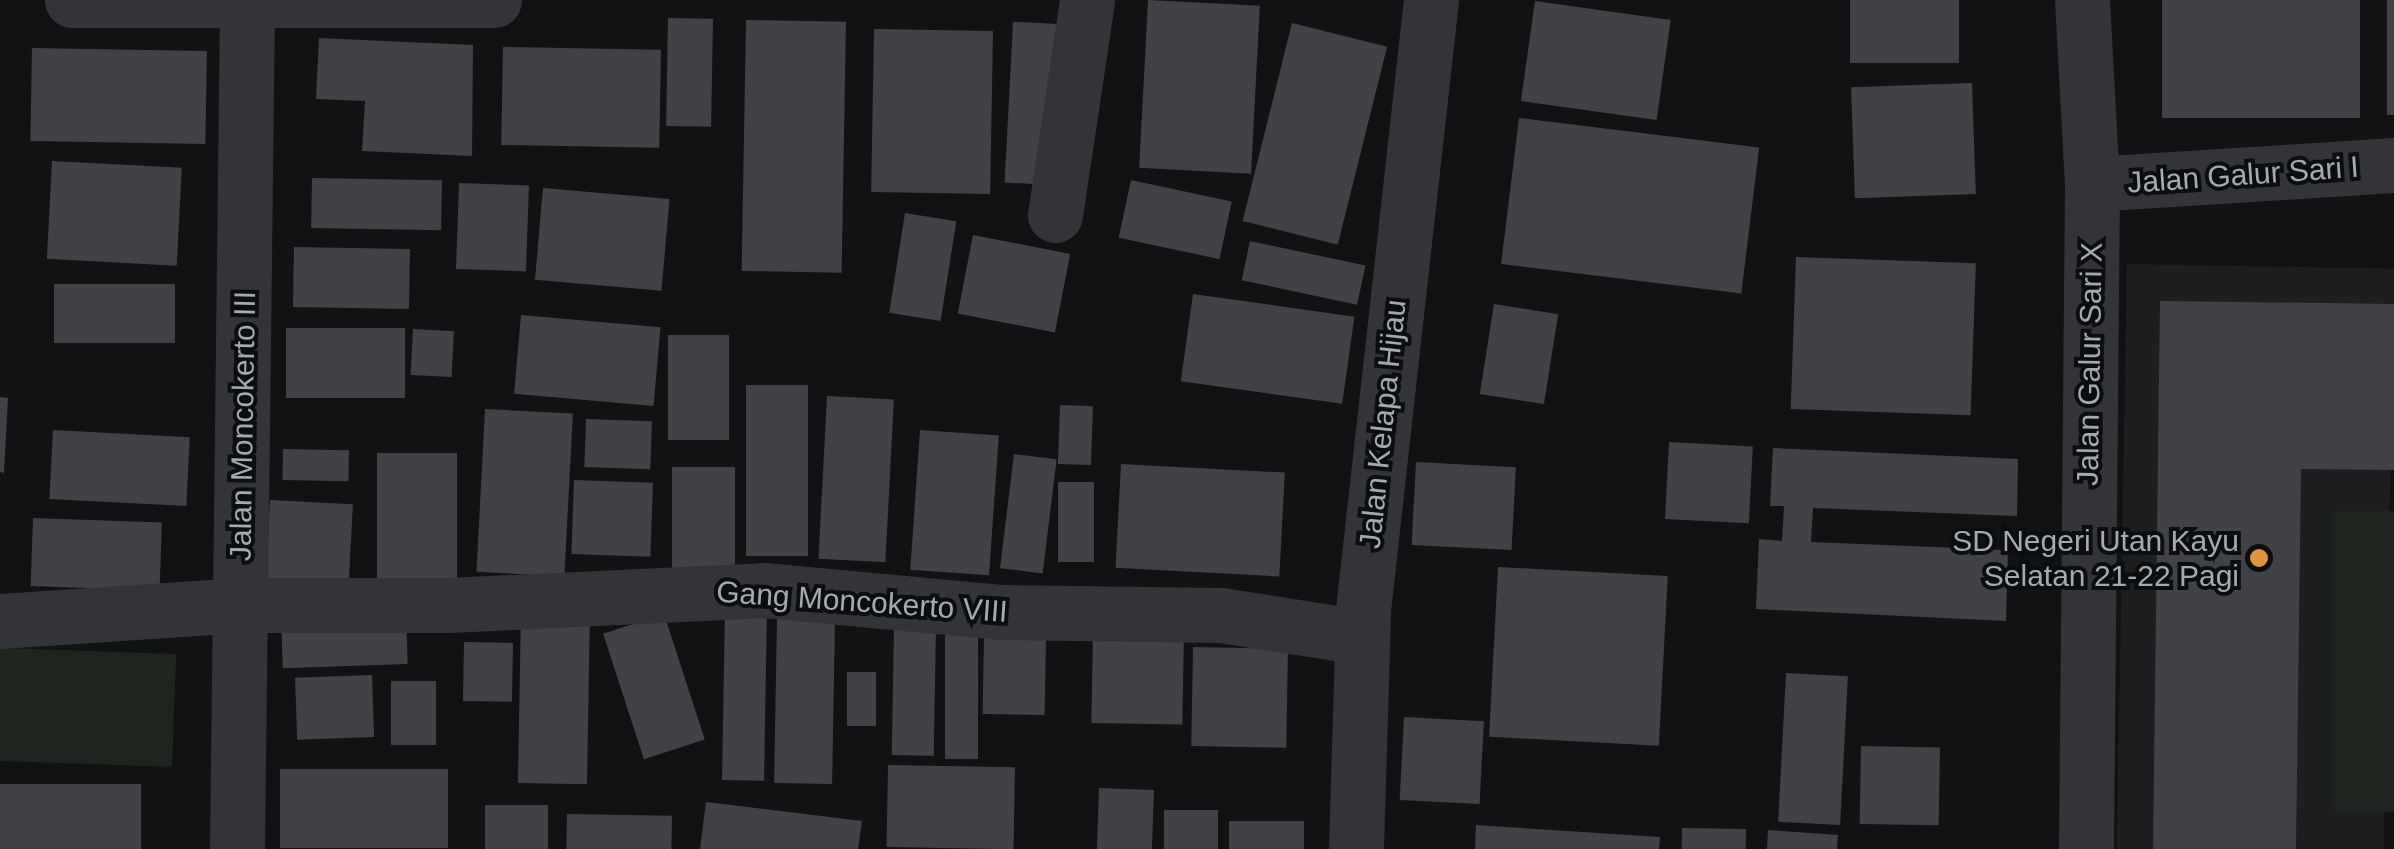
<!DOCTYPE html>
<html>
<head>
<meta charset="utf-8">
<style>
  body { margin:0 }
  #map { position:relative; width:2394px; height:849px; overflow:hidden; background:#111213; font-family:Arial,sans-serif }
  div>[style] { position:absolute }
  .built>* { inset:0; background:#1d1e20; transform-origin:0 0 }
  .green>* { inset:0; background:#1e251e; transform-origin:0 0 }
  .building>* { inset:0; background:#404246; transform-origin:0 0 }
  .minor>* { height:55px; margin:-27.5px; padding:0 27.5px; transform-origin:27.5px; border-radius:27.5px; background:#333437 }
  .dots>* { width:28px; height:28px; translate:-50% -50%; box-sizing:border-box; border:5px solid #0c0d0e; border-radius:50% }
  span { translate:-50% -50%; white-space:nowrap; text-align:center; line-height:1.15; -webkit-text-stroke:8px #0c0d0e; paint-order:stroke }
  .street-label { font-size:30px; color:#a4aab2 }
  .poi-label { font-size:30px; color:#a4aab2 }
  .right { translate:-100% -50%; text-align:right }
</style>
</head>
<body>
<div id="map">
  <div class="built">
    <i style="left:2127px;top:264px;width:267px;height:585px;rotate:1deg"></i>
  </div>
  <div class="green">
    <i style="left:2394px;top:511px;width:301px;height:61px;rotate:90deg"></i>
    <i style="left:176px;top:654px;width:113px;height:176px;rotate:92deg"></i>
  </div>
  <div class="building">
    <i style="left:1148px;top:0;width:112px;height:168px;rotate:3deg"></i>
    <i style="left:1850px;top:0;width:109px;height:63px"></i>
    <i style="left:2162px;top:0;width:198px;height:118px"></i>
    <i style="left:2387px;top:0;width:7px;height:115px"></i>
    <i style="left:1535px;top:1px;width:137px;height:101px;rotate:8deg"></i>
    <i style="left:668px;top:18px;width:45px;height:108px;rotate:1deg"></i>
    <i style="left:746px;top:20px;width:100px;height:251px;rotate:1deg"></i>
    <i style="left:1292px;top:23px;width:98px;height:204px;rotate:14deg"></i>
    <i style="left:1057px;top:24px;width:161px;height:44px;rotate:93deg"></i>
    <i style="left:874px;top:29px;width:119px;height:163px;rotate:1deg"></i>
    <i style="clip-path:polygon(319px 38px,473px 45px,472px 156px,362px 151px,365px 101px,316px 99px)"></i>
    <i style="left:503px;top:47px;width:158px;height:98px;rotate:1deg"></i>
    <i style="left:32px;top:48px;width:175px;height:93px;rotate:1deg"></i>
    <i style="left:1972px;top:83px;width:111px;height:121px;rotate:88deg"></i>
    <i style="left:1519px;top:118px;width:242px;height:147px;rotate:7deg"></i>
    <i style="left:52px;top:161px;width:130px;height:98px;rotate:3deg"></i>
    <i style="left:312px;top:178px;width:130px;height:50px;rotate:1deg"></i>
    <i style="left:1131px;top:180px;width:103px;height:59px;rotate:12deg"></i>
    <i style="left:459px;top:183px;width:70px;height:86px;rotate:2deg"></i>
    <i style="left:543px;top:188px;width:127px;height:92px;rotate:5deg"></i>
    <i style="left:905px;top:213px;width:52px;height:101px;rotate:9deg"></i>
    <i style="left:973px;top:235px;width:99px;height:80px;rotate:11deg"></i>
    <i style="left:1250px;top:241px;width:118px;height:40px;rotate:12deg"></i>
    <i style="left:294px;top:247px;width:116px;height:60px;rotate:1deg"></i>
    <i style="left:1796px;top:257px;width:180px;height:152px;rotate:2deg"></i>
    <i style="left:54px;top:284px;width:121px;height:59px"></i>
    <i style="left:1193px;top:294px;width:163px;height:88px;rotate:8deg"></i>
    <i style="clip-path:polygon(2160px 301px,2394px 304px,2394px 470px,2301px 469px,2296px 849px,2153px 849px)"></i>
    <i style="left:1494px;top:304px;width:65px;height:91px;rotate:9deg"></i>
    <i style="left:521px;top:315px;width:140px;height:79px;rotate:5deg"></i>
    <i style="left:286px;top:328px;width:119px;height:70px"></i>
    <i style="left:413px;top:329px;width:41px;height:46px;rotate:3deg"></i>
    <i style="left:668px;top:335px;width:61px;height:105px"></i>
    <i style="left:746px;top:385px;width:62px;height:171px"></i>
    <i style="left:827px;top:396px;width:67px;height:163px;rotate:3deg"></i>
    <i style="clip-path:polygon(0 397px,8px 398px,4px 473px,0 472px)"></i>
    <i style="left:1060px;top:405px;width:33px;height:59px;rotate:2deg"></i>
    <i style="left:485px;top:409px;width:88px;height:163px;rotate:3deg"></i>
    <i style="left:586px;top:419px;width:66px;height:48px;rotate:2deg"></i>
    <i style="left:53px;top:430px;width:137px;height:69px;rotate:3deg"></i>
    <i style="left:920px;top:430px;width:79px;height:140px;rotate:4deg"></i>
    <i style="left:1669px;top:442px;width:84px;height:77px;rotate:3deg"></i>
    <i style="clip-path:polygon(1773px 448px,2018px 459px,2017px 516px,1813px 508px,1811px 542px,2008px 550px,2006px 621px,1756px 609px,1759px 539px,1782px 541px,1784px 506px,1770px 506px)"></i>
    <i style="left:283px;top:449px;width:66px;height:31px;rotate:1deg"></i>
    <i style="left:457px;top:453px;width:134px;height:80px;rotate:90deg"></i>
    <i style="left:1014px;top:454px;width:43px;height:115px;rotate:7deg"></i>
    <i style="left:1416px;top:462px;width:100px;height:83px;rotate:3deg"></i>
    <i style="left:1121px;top:464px;width:164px;height:104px;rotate:3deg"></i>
    <i style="left:672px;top:467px;width:63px;height:102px"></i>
    <i style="left:574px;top:480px;width:79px;height:74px;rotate:2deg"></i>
    <i style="left:1058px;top:482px;width:36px;height:80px"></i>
    <i style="left:270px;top:500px;width:83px;height:80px;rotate:3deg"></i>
    <i style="left:33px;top:518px;width:129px;height:68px;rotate:2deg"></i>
    <i style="left:1498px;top:567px;width:170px;height:170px;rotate:3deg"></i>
    <i style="left:521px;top:609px;width:69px;height:174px;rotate:1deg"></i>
    <i style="left:725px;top:609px;width:42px;height:171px;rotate:1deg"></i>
    <i style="left:664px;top:614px;width:132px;height:64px;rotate:72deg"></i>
    <i style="left:406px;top:615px;width:49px;height:125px;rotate:88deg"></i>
    <i style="left:777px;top:617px;width:58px;height:166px;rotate:1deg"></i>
    <i style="left:894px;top:627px;width:42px;height:128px;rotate:1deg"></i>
    <i style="left:945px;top:629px;width:33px;height:130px"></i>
    <i style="left:1093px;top:630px;width:91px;height:93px;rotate:1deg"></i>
    <i style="left:984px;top:637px;width:62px;height:77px;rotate:1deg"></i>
    <i style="left:464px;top:642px;width:49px;height:59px;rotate:1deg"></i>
    <i style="left:1193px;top:647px;width:95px;height:99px;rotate:1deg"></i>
    <i style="left:847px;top:672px;width:29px;height:54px"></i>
    <i style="left:1786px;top:673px;width:62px;height:149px;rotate:3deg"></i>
    <i style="left:372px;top:675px;width:62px;height:77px;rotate:88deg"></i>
    <i style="left:391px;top:681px;width:45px;height:64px"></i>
    <i style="left:1404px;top:717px;width:80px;height:83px;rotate:3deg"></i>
    <i style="left:1861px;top:746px;width:79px;height:78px;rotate:1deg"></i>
    <i style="left:888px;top:765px;width:127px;height:82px;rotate:1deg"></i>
    <i style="left:280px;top:769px;width:168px;height:79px"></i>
    <i style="left:0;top:784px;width:141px;height:65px"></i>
    <i style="left:1099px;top:788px;width:55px;height:61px;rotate:2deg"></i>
    <i style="clip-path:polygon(706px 802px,862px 821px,858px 849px,700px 849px)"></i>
    <i style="left:485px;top:805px;width:63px;height:44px"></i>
    <i style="left:1164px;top:810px;width:54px;height:39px"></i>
    <i style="left:567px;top:814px;width:105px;height:35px;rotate:1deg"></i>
    <i style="left:1229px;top:821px;width:75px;height:28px"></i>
    <i style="clip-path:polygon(1476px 825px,1660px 837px,1659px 849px,1475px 849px)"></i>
    <i style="left:1682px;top:828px;width:64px;height:21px;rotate:1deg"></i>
    <i style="clip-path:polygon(1768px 830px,1838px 835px,1837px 849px,1767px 849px)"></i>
  </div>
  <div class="minor">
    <i style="left:72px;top:0;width:422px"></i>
    <i style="left:2082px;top:0;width:184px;rotate:86.9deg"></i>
    <i style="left:2092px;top:184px;width:665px;rotate:90.52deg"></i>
    <i style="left:2092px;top:184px;width:303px;rotate:-3.6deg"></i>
    <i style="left:1055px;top:215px;width:217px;rotate:-81.5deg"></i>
    <i style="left:0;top:621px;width:241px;rotate:-3.8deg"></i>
    <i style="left:240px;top:605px;width:209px"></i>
    <i style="left:449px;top:605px;width:315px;rotate:-2.7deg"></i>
    <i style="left:764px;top:590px;width:237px;rotate:5.3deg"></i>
    <i style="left:1000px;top:612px;width:221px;rotate:0.8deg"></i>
    <i style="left:1221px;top:615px;width:143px;rotate:8.9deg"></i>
    <i style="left:237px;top:849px;width:846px;rotate:-89.32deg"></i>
    <i style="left:1356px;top:849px;width:239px;rotate:-88.3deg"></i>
    <i style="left:1363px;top:610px;width:614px;rotate:-83.64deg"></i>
  </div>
  <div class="dots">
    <i style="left:2259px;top:558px;background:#e1933b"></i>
  </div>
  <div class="street-label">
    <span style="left:2243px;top:175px;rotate:-4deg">Jalan Galur Sari I</span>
    <span style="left:2090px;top:364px;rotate:-89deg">Jalan Galur Sari X</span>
    <span style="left:1383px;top:424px;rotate:-84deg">Jalan Kelapa Hijau</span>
    <span style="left:243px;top:426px;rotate:-89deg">Jalan Moncokerto III</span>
    <span style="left:862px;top:602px;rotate:4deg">Gang Moncokerto VIII</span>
  </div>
  <div class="poi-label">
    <span class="right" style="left:2239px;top:558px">SD Negeri Utan Kayu<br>Selatan 21-22 Pagi</span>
  </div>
</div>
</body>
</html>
